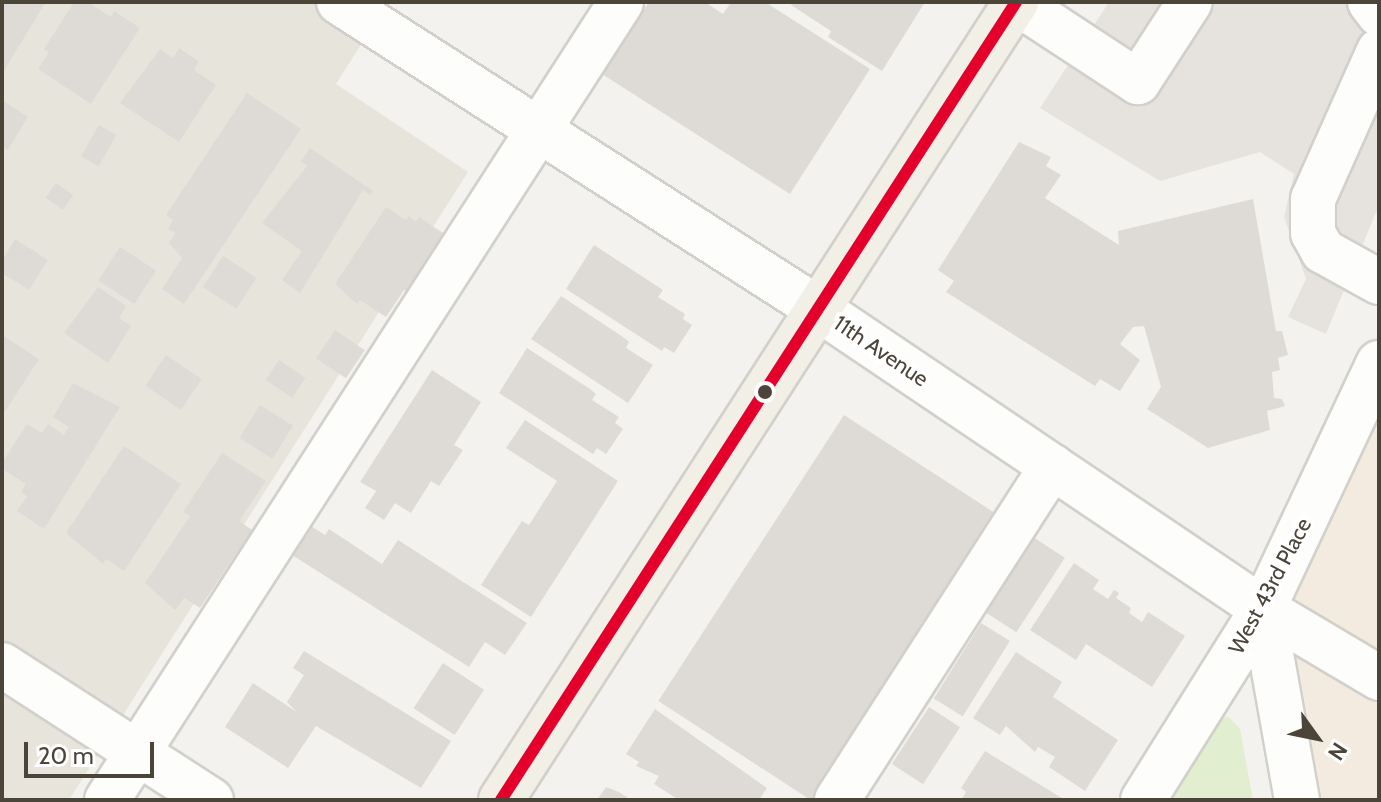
<!DOCTYPE html>
<html>
<head>
<meta charset="utf-8">
<style>
  body { margin:0 }
  #map { position:relative; width:1381px; height:802px; overflow:hidden; background:#f4f2ee; font-family:Cabin,sans-serif }
  div>[style] { position:absolute }
  .residential>* { inset:0; background:#e7e4dc }
  .commercial>* { inset:0; background:#f3ebdf }
  .green>* { inset:0; background:#e1eecf }
  .parking>* { inset:0; background:#e6e3df }
  .building>* { inset:0; background:#dedbd6; transform-origin:0 0 }
  .roads { filter:drop-shadow(2px 0 #d2d0cb) drop-shadow(-2px 0 #d2d0cb) drop-shadow(0 2px #d2d0cb) drop-shadow(0 -2px #d2d0cb) }
  .minor>* { height:44px; margin:-22px; padding:0 22px; transform-origin:22px; border-radius:22px; background:#fdfdfc }
  .major>* { height:44px; margin:-22px; padding:0 22px; transform-origin:22px; border-radius:22px; background:#f2efe6 }
  .bus-1>* { height:12px; margin:-6px; padding:0 6px; transform-origin:6px; border-radius:6px; background:#e4002b }
  .dots>* { width:22px; height:22px; translate:-50% -50%; box-sizing:border-box; border:4px solid #fff; border-radius:50% }
  span { translate:-50% -50%; white-space:nowrap; text-align:center; line-height:1.15; -webkit-text-stroke:8px #fff; paint-order:stroke }
  .street-label { font-size:22px; color:#4b4439 }
  .frame { position:absolute; inset:0; border:4px solid #4b4439; pointer-events:none }
  .north { position:absolute; left:1277px; top:698px; width:80px; height:80px; -webkit-text-stroke:6px #fff; paint-order:stroke; rotate:123deg; font-size:22px; font-weight:700; line-height:32px; text-align:center; color:#4b4439 }
  .north::after { content:''; display:block; margin:auto; width:28px; height:36px; background:#4b4439; clip-path:polygon(50% 0,100% 100%,50% 72%,0 100%) }
  .scale { position:absolute; left:24px; top:742px; width:130px; height:36px; box-sizing:border-box; border:4px solid #4b4439; border-top:0; padding-left:10px; font-size:24px; line-height:28px; white-space:nowrap; color:#4b4439; -webkit-text-stroke:6px #fff; paint-order:stroke }
</style>
</head>
<body>
<div id="map">
  <div class="residential">
    <i style="clip-path:polygon(2px 2px,388px 2px,336px 84px,468px 172px,69px 800px,2px 800px)"></i>
  </div>
  <div class="commercial">
    <i style="clip-path:polygon(1379px 363px,1379px 800px,1297px 800px,1263px 609px)"></i>
  </div>
  <div class="green">
    <i style="clip-path:polygon(1229px 717px,1240px 729px,1253px 800px,1157px 800px,1214px 718px)"></i>
  </div>
  <div class="parking">
    <i style="clip-path:polygon(1109px 2px,1379px 2px,1379px 205px,1326px 334px,1288px 317px,1306px 279px,1284px 217px,1294px 174px,1260px 152px,1160px 181px,1040px 108px)"></i>
  </div>
  <div class="building">
    <i style="clip-path:polygon(2px 2px,46px 2px,2px 74px)"></i>
    <i style="clip-path:polygon(74px 2px,88px 2px,111px 17px,114px 11px,140px 28px,91px 104px,38px 69px,49px 52px,44px 49px)"></i>
    <i style="clip-path:polygon(649px 2px,705px 2px,723px 14px,731px 2px,765px 2px,870px 69px,790px 194px,602px 74px)"></i>
    <i style="clip-path:polygon(793px 2px,925px 2px,882px 71px,828px 37px,831px 31px,791px 5px)"></i>
    <i style="clip-path:polygon(179px 48px,199px 62px,194px 70px,216px 85px,179px 142px,120px 103px,160px 49px,173px 58px)"></i>
    <i style="clip-path:polygon(247px 93px,301px 129px,184px 304px,162px 289px,182px 258px,169px 243px,175px 233px,168px 229px,173px 220px,166px 215px)"></i>
    <i style="clip-path:polygon(2px 100px,28px 117px,8px 150px,2px 146px)"></i>
    <i style="left:99px;top:125px;width:20px;height:36px;rotate:30deg"></i>
    <i style="clip-path:polygon(1019px 142px,1051px 157px,1046px 166px,1061px 175px,1045px 198px,1119px 245px,1118px 231px,1253px 199px,1276px 331px,1282px 331px,1288px 355px,1278px 358px,1280px 370px,1272px 372px,1274px 398px,1282px 399px,1285px 406px,1267px 411px,1270px 430px,1208px 448px,1147px 409px,1161px 387px,1144px 326px,1133px 327px,1120px 344px,1140px 360px,1120px 391px,1100px 379px,1095px 386px,946px 292px,954px 281px,938px 270px)"></i>
    <i style="clip-path:polygon(310px 148px,373px 191px,370px 195px,363px 190px,300px 293px,282px 280px,302px 251px,262px 223px,307px 166px,301px 161px)"></i>
    <i style="left:56px;top:183px;width:21px;height:18px;rotate:35deg"></i>
    <i style="clip-path:polygon(386px 207px,406px 220px,409px 216px,416px 222px,419px 217px,443px 233px,408px 293px,404px 290px,386px 317px,360px 300px,357px 304px,335px 284px)"></i>
    <i style="clip-path:polygon(15px 239px,48px 260px,29px 290px,2px 273px,2px 260px)"></i>
    <i style="clip-path:polygon(594px 245px,663px 290px,658px 297px,685px 314px,683px 319px,692px 325px,674px 353px,664px 347px,662px 351px,566px 289px)"></i>
    <i style="left:120px;top:247px;width:43px;height:40px;rotate:33deg"></i>
    <i style="left:223px;top:256px;width:40px;height:37px;rotate:33deg"></i>
    <i style="clip-path:polygon(98px 287px,126px 306px,119px 318px,131px 326px,108px 363px,64px 333px)"></i>
    <i style="clip-path:polygon(561px 296px,623px 337px,629px 342px,626px 348px,653px 365px,628px 403px,531px 339px)"></i>
    <i style="left:335px;top:330px;width:36px;height:34px;rotate:34deg"></i>
    <i style="clip-path:polygon(2px 335px,39px 359px,2px 416px)"></i>
    <i style="clip-path:polygon(527px 348px,590px 389px,596px 394px,592px 400px,619px 417px,615px 423px,623px 429px,606px 454px,597px 448px,593px 454px,499px 393px)"></i>
    <i style="left:166px;top:355px;width:43px;height:37px;rotate:34deg"></i>
    <i style="left:279px;top:360px;width:32px;height:24px;rotate:34deg"></i>
    <i style="clip-path:polygon(432px 370px,481px 402px,454px 445px,463px 450px,439px 486px,431px 481px,411px 513px,395px 503px,384px 520px,365px 508px,376px 491px,360px 482px)"></i>
    <i style="clip-path:polygon(73px 383px,120px 407px,44px 529px,17px 511px,27px 496px,21px 492px,26px 484px,2px 469px,2px 463px,27px 424px,42px 433px,48px 424px,64px 435px,69px 427px,53px 417px)"></i>
    <i style="left:260px;top:405px;width:39px;height:39px;rotate:32deg"></i>
    <i style="left:844px;top:415px;width:183px;height:341px;rotate:33deg"></i>
    <i style="clip-path:polygon(525px 420px,618px 481px,531px 617px,481px 585px,522px 521px,529px 525px,557px 481px,506px 448px)"></i>
    <i style="clip-path:polygon(124px 446px,181px 484px,124px 571px,106px 559px,103px 564px,66px 533px)"></i>
    <i style="clip-path:polygon(222px 453px,266px 481px,239px 521px,252px 530px,200px 608px,184px 598px,175px 610px,145px 583px,190px 516px,183px 512px)"></i>
    <i style="clip-path:polygon(311px 526px,325px 535px,329px 529px,382px 564px,398px 540px,527px 623px,505px 655px,485px 642px,469px 667px,292px 555px)"></i>
    <i style="left:1033px;top:537px;width:38px;height:89px;rotate:33deg"></i>
    <i style="clip-path:polygon(1074px 563px,1099px 580px,1093px 589px,1108px 599px,1114px 590px,1119px 593px,1116px 598px,1131px 608px,1129px 613px,1142px 622px,1148px 612px,1185px 636px,1152px 687px,1086px 644px,1076px 660px,1030px 630px)"></i>
    <i style="left:981px;top:623px;width:34px;height:89px;rotate:32deg"></i>
    <i style="clip-path:polygon(304px 651px,451px 741px,421px 788px,316px 726px,288px 768px,225px 727px,253px 683px,297px 712px,287px 702px,304px 675px,293px 668px)"></i>
    <i style="clip-path:polygon(1016px 652px,1062px 682px,1053px 697px,1118px 740px,1085px 791px,1049px 767px,1055px 757px,1038px 747px,1035px 752px,1006px 726px,1000px 735px,973px 718px)"></i>
    <i style="left:443px;top:663px;width:49px;height:54px;rotate:33deg"></i>
    <i style="left:929px;top:707px;width:37px;height:68px;rotate:33deg"></i>
    <i style="clip-path:polygon(655px 709px,767px 788px,759px 800px,679px 800px,654px 784px,659px 776px,636px 766px,639px 762px,626px 754px)"></i>
    <i style="clip-path:polygon(985px 751px,1065px 800px,961px 800px,966px 792px,961px 788px)"></i>
    <i style="clip-path:polygon(606px 787px,619px 792px,631px 800px,597px 800px)"></i>
  </div>
  <div class="roads">
    <div class="minor">
      <i style="left:339px;top:2px;width:568px;rotate:32.63deg"></i>
      <i style="left:817px;top:308px;width:538px;rotate:34.01deg"></i>
      <i style="left:1263px;top:609px;width:135px;rotate:30.7deg"></i>
      <i style="left:1016px;top:2px;width:146px;rotate:33.3deg"></i>
      <i style="left:1138px;top:82px;width:95px;rotate:-57deg"></i>
      <i style="left:1370px;top:2px;width:15px;rotate:53deg"></i>
      <i style="left:1379px;top:51px;width:162px;rotate:114deg"></i>
      <i style="left:1313px;top:199px;width:34px;rotate:90deg"></i>
      <i style="left:1313px;top:233px;width:21px;rotate:61deg"></i>
      <i style="left:1323px;top:251px;width:64px;rotate:29deg"></i>
      <i style="left:1263px;top:609px;width:194px;rotate:79.9deg"></i>
      <i style="left:2px;top:665px;width:249px;rotate:32.9deg"></i>
      <i style="left:107px;top:800px;width:949px;rotate:-57.21deg"></i>
      <i style="left:837px;top:800px;width:397px;rotate:-57.2deg"></i>
      <i style="left:1143px;top:800px;width:226px;rotate:-57.9deg"></i>
      <i style="left:1263px;top:609px;width:272px;rotate:-64.8deg"></i>
    </div>
    <div class="major">
      <i style="left:501px;top:800px;width:950px;rotate:-57.16deg"></i>
    </div>
  </div>
  <div class="bus-1">
    <i style="left:501px;top:800px;width:950px;rotate:-57.16deg"></i>
  </div>
  <div class="dots">
    <i style="left:765px;top:392px;background:#4b4439"></i>
  </div>
  <div class="street-label">
    <span style="left:881px;top:351px;rotate:34deg">11th Avenue</span>
    <span style="left:1270px;top:586px;rotate:-62deg">West 43rd Place</span>
  </div>
  <div class="frame"></div>
  <div class="north">N</div>
  <div class="scale">20 m</div>
</div>
</body>
</html>
